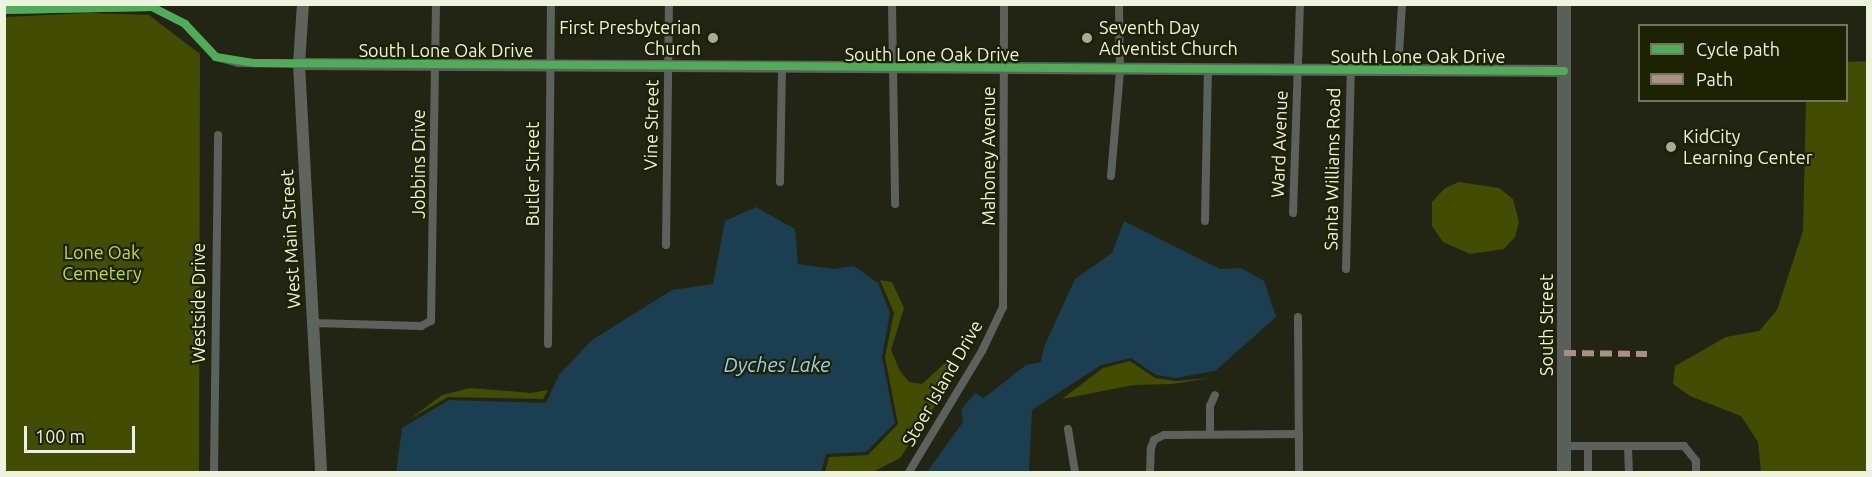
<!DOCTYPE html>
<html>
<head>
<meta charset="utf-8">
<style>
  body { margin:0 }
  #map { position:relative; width:1872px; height:477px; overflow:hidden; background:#222513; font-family:Ubuntu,sans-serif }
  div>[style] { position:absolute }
  .green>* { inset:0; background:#424c03 }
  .water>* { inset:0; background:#1b3e51 }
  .street>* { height:8px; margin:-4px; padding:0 4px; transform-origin:4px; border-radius:4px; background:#5b615d }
  .secondary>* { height:12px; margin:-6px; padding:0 6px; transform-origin:6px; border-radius:6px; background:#5d635d }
  .primary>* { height:14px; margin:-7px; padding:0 7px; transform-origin:7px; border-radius:7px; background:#596059 }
  .quiet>* { height:6px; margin-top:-3px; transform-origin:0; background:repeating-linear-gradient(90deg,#ac8f84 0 12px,transparent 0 18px) }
  .cycleway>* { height:8px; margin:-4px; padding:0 4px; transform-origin:4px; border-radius:4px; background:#51ab58 }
  .dots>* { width:16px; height:16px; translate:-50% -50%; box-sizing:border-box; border:3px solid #1d2302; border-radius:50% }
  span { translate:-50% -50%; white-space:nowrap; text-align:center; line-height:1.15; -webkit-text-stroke:4.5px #1d2302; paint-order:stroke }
  .poi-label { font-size:18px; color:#eef3df }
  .right { translate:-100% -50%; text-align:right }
  .left { translate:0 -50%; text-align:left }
  .street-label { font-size:18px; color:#eef3df }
  .park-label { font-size:18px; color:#c1da3b }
  .water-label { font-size:20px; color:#9bceef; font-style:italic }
  .frame { position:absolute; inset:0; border:6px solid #eef3df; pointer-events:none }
  .legend { position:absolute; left:1638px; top:24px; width:210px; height:78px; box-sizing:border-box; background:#1d2302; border:2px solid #71765a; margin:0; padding:8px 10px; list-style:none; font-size:18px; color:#eef3df }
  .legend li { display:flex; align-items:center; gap:12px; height:30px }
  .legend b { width:30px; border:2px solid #71765a }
  .scale { position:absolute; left:24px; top:426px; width:111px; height:27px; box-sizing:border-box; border:3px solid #eef3df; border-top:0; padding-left:8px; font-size:18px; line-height:21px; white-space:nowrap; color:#eef3df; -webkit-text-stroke:4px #1d2302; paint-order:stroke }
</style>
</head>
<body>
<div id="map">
  <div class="green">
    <i style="clip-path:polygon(88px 13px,149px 15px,200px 54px,199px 472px,5px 472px,5px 17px)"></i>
    <i style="clip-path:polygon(1867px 61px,1867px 472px,1761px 472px,1758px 442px,1741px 416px,1690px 396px,1673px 384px,1675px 366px,1726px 337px,1759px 331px,1777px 310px,1803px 231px,1806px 101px,1846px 100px,1847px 62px)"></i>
    <i style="clip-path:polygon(1459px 182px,1499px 188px,1513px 199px,1519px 222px,1515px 237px,1504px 249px,1470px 254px,1443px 242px,1432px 226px,1432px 202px,1445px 188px)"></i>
    <i style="clip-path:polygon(880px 280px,892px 282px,904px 308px,891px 350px,900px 371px,909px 382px,922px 384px,945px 363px,951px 364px,952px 374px,944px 393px,900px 458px,873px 472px,825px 472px,829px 457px,868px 455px,898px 424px,885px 357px,894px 313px)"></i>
    <i style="clip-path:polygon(1130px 361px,1155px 378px,1176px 381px,1210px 378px,1172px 384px,1133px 385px,1062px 399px,1103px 368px)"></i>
    <i style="clip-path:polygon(470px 388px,531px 393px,548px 390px,543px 399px,448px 397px,410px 419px,442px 395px)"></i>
  </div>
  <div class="water">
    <i style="clip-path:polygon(756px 207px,795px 229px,798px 264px,834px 269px,854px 266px,878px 283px,890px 313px,882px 357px,895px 423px,866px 452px,826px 454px,821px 472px,396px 472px,402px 428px,449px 400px,546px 403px,559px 375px,592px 340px,672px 290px,713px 284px,725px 221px)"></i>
    <i style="clip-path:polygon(1124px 221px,1220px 269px,1241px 268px,1264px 281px,1276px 317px,1215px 371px,1175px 378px,1156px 375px,1131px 358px,1101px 365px,1032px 410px,1029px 472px,927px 472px,963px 422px,961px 410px,975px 393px,984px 398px,1026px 365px,1041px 362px,1044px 347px,1075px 279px,1112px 253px)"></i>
  </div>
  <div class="street">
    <i style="left:892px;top:4px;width:200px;rotate:89.1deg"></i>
    <i style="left:4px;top:10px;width:148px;rotate:-1.2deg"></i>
    <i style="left:152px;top:7px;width:37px;rotate:27deg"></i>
    <i style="left:185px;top:24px;width:45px;rotate:46.8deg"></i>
    <i style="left:216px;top:57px;width:23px;rotate:15deg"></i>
    <i style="left:238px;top:63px;width:61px;rotate:0.9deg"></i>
    <i style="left:1398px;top:71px;width:67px;rotate:-86.6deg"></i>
    <i style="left:1111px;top:176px;width:106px;rotate:-85.1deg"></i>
    <i style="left:1120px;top:70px;width:66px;rotate:-90.9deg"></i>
    <i style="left:780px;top:182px;width:114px;rotate:-89deg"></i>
    <i style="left:1293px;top:213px;width:209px;rotate:-88.1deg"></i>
    <i style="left:1205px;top:221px;width:151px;rotate:-88.9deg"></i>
    <i style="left:666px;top:245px;width:241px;rotate:-89.3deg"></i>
    <i style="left:1346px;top:269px;width:199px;rotate:-88.6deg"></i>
    <i style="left:1298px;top:317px;width:155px;rotate:89.6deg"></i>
    <i style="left:313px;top:323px;width:108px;rotate:1.6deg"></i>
    <i style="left:421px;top:326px;width:11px;rotate:-27deg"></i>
    <i style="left:431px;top:321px;width:317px;rotate:-89.1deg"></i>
    <i style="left:548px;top:344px;width:340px;rotate:-89.5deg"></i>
    <i style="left:1068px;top:429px;width:44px;rotate:80.8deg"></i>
    <i style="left:1210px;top:434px;width:28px;rotate:-90deg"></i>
    <i style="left:1210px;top:406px;width:12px;rotate:-66deg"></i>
    <i style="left:1564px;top:446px;width:120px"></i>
    <i style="left:1684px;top:446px;width:19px;rotate:51deg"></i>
    <i style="left:1696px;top:461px;width:11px;rotate:90deg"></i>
    <i style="left:1588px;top:446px;width:26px;rotate:90deg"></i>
    <i style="left:1628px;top:446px;width:26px;rotate:88deg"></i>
    <i style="left:214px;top:472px;width:337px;rotate:-89.3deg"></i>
    <i style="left:909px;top:472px;width:141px;rotate:-58.9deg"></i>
    <i style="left:982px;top:351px;width:49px;rotate:-64.5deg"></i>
    <i style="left:1003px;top:307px;width:303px;rotate:-89.8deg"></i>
    <i style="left:1150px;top:472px;width:24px;rotate:-88deg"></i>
    <i style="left:1151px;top:448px;width:9px;rotate:-69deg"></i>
    <i style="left:1154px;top:440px;width:11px;rotate:-27deg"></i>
    <i style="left:1164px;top:435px;width:135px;rotate:-0.4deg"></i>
  </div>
  <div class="secondary">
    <i style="left:303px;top:4px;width:60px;rotate:93.8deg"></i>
    <i style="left:299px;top:64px;width:409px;rotate:86.9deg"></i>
    <i style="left:299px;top:64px;width:1265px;rotate:0.32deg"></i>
  </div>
  <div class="primary">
    <i style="left:1564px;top:472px;width:468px;rotate:-90deg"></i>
  </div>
  <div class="quiet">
    <i style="left:1564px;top:353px;width:83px;rotate:0.7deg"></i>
  </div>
  <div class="cycleway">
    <i style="left:4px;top:10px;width:148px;rotate:-1.2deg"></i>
    <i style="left:152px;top:7px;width:37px;rotate:27deg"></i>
    <i style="left:185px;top:24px;width:45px;rotate:46.8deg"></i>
    <i style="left:216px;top:57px;width:39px;rotate:9deg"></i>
    <i style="left:255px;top:63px;width:1309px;rotate:0.35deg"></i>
  </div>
  <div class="dots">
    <i style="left:713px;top:38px;background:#a7ab98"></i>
    <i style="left:1087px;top:38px;background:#a7ab98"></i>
    <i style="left:1671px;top:147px;background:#a7ab98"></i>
  </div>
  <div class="poi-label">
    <span class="right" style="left:701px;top:38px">First Presbyterian<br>Church</span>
    <span class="left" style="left:1099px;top:38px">Seventh Day<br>Adventist Church</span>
    <span class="left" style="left:1683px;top:147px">KidCity<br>Learning Center</span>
  </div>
  <div class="street-label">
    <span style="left:446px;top:50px">South Lone Oak Drive</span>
    <span style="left:932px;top:54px">South Lone Oak Drive</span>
    <span style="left:1418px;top:56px">South Lone Oak Drive</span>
    <span style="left:651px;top:125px;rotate:-89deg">Vine Street</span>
    <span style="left:1279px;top:144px;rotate:-88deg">Ward Avenue</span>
    <span style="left:988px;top:156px;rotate:-90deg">Mahoney Avenue</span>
    <span style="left:418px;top:164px;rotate:-90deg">Jobbins Drive</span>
    <span style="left:1332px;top:169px;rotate:-89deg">Santa Williams Road</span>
    <span style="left:532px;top:174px;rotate:-90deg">Butler Street</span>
    <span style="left:290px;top:239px;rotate:-93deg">West Main Street</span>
    <span style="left:198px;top:303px;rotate:-90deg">Westside Drive</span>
    <span style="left:1546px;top:325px;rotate:-90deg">South Street</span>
    <span style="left:942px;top:383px;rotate:-60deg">Stoer Island Drive</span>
  </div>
  <div class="park-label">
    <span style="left:102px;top:263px">Lone Oak<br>Cemetery</span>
  </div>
  <div class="water-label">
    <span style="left:777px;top:364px">Dyches Lake</span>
  </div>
  <div class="frame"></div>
  <ul class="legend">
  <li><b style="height:8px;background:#51ab58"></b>Cycle path</li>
  <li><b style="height:8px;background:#ac8f84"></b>Path</li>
  </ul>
  <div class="scale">100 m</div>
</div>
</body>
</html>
